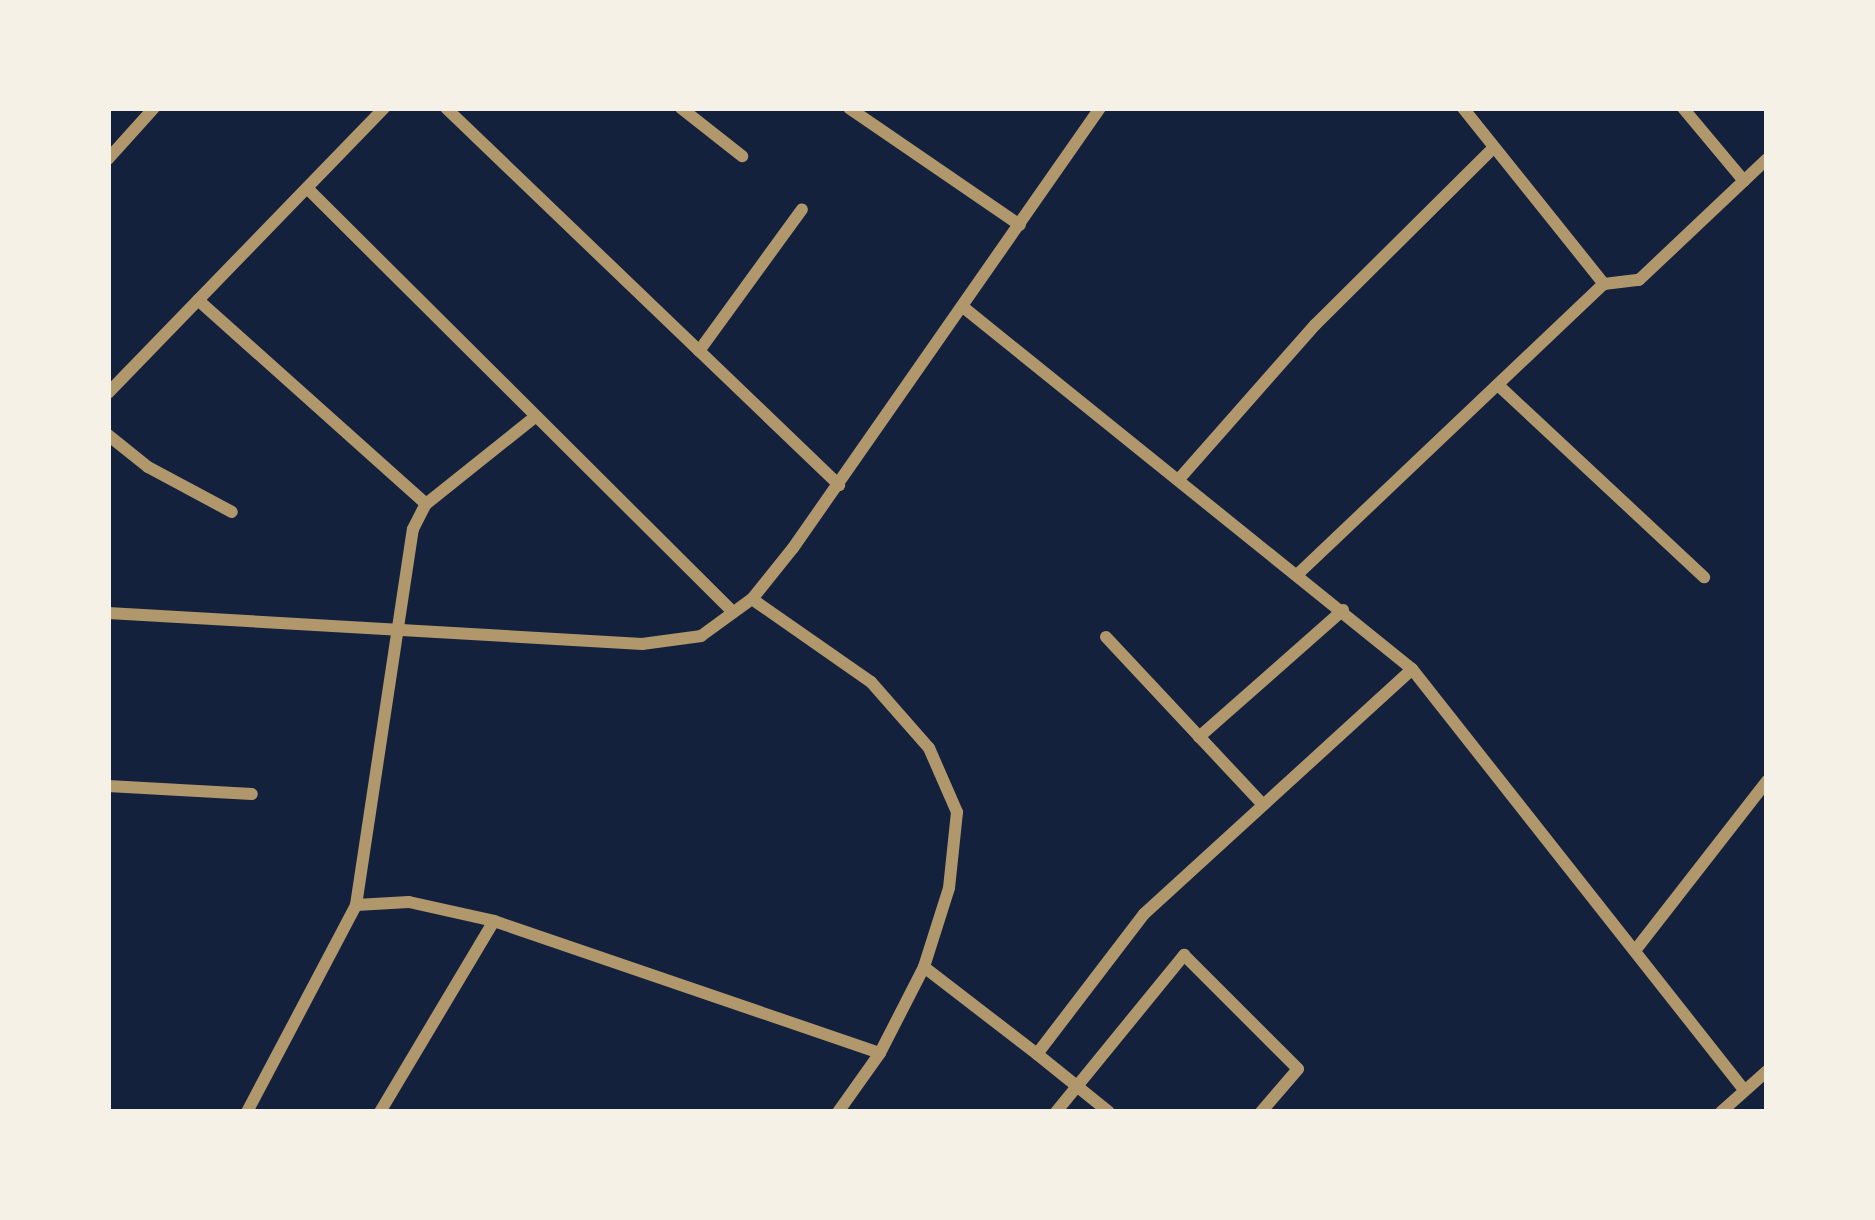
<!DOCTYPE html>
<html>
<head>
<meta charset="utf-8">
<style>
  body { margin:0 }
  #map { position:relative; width:1875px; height:1220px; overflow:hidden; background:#14213d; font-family:Barlow,sans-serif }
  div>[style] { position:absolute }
  .minor>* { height:12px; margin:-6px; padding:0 6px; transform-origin:6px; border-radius:6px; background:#b1986c }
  span { translate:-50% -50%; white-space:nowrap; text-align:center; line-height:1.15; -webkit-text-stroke:12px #f6f1e7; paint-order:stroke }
  .frame { position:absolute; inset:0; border:111px solid #f6f1e7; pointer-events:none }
</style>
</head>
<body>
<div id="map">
  <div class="minor">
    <i style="left:446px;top:108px;width:545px;rotate:43.81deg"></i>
    <i style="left:681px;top:108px;width:78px;rotate:38.2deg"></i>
    <i style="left:849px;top:108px;width:207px;rotate:34.4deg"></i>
    <i style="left:1463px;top:108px;width:226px;rotate:51.3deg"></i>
    <i style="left:1683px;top:108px;width:95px;rotate:50.1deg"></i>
    <i style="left:108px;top:159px;width:69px;rotate:-48deg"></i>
    <i style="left:307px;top:188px;width:601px;rotate:44.87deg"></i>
    <i style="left:198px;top:300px;width:306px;rotate:41.8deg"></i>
    <i style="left:963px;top:307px;width:577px;rotate:38.88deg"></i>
    <i style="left:1412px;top:669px;width:531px;rotate:51.73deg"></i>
    <i style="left:699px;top:351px;width:175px;rotate:-54deg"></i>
    <i style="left:1498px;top:385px;width:282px;rotate:43deg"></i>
    <i style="left:108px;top:393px;width:397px;rotate:-45.9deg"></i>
    <i style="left:108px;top:435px;width:51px;rotate:38.7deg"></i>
    <i style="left:148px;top:467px;width:95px;rotate:28.2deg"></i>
    <i style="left:1180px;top:478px;width:204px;rotate:-48.6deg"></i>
    <i style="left:1315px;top:325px;width:252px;rotate:-44.8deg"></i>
    <i style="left:1299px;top:573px;width:420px;rotate:-43.5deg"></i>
    <i style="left:1604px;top:284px;width:35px;rotate:-7deg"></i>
    <i style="left:1639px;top:280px;width:176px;rotate:-43.4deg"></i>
    <i style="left:752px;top:599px;width:145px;rotate:34.9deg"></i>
    <i style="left:871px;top:682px;width:88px;rotate:48.7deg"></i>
    <i style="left:929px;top:748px;width:70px;rotate:66.4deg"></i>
    <i style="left:957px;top:812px;width:76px;rotate:96deg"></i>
    <i style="left:949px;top:888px;width:83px;rotate:107.6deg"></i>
    <i style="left:924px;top:967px;width:97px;rotate:117.1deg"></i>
    <i style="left:880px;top:1053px;width:72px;rotate:125.4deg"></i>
    <i style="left:108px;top:613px;width:535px;rotate:3.32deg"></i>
    <i style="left:642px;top:644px;width:60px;rotate:-7.7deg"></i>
    <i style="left:701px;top:636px;width:63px;rotate:-36deg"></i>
    <i style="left:752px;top:599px;width:65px;rotate:-51.2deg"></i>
    <i style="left:793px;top:548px;width:537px;rotate:-55.1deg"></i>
    <i style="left:1106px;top:637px;width:230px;rotate:46.9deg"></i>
    <i style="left:1199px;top:737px;width:192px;rotate:-41.4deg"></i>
    <i style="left:108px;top:786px;width:144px;rotate:3.2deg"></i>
    <i style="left:356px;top:905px;width:380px;rotate:-81.4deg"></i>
    <i style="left:413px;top:529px;width:28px;rotate:-63deg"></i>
    <i style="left:426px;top:504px;width:139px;rotate:-38.6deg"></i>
    <i style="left:1637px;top:948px;width:212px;rotate:-52.1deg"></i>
    <i style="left:924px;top:967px;width:143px;rotate:37.6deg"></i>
    <i style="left:1037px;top:1054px;width:176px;rotate:-52.6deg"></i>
    <i style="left:1144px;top:914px;width:363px;rotate:-42.4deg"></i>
    <i style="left:1037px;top:1054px;width:92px;rotate:38.9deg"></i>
    <i style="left:247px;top:1112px;width:234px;rotate:-62.2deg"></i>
    <i style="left:356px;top:905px;width:53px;rotate:-3.2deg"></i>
    <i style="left:409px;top:902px;width:87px;rotate:12.6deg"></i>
    <i style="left:494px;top:921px;width:408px;rotate:18.9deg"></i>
    <i style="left:380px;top:1112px;width:222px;rotate:-59.2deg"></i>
    <i style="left:1056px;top:1112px;width:203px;rotate:-50.8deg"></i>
    <i style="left:1184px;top:955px;width:161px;rotate:45deg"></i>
    <i style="left:1298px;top:1069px;width:57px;rotate:130.7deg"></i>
    <i style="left:1721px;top:1112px;width:62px;rotate:-41.7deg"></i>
  </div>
  <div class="frame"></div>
</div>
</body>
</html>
